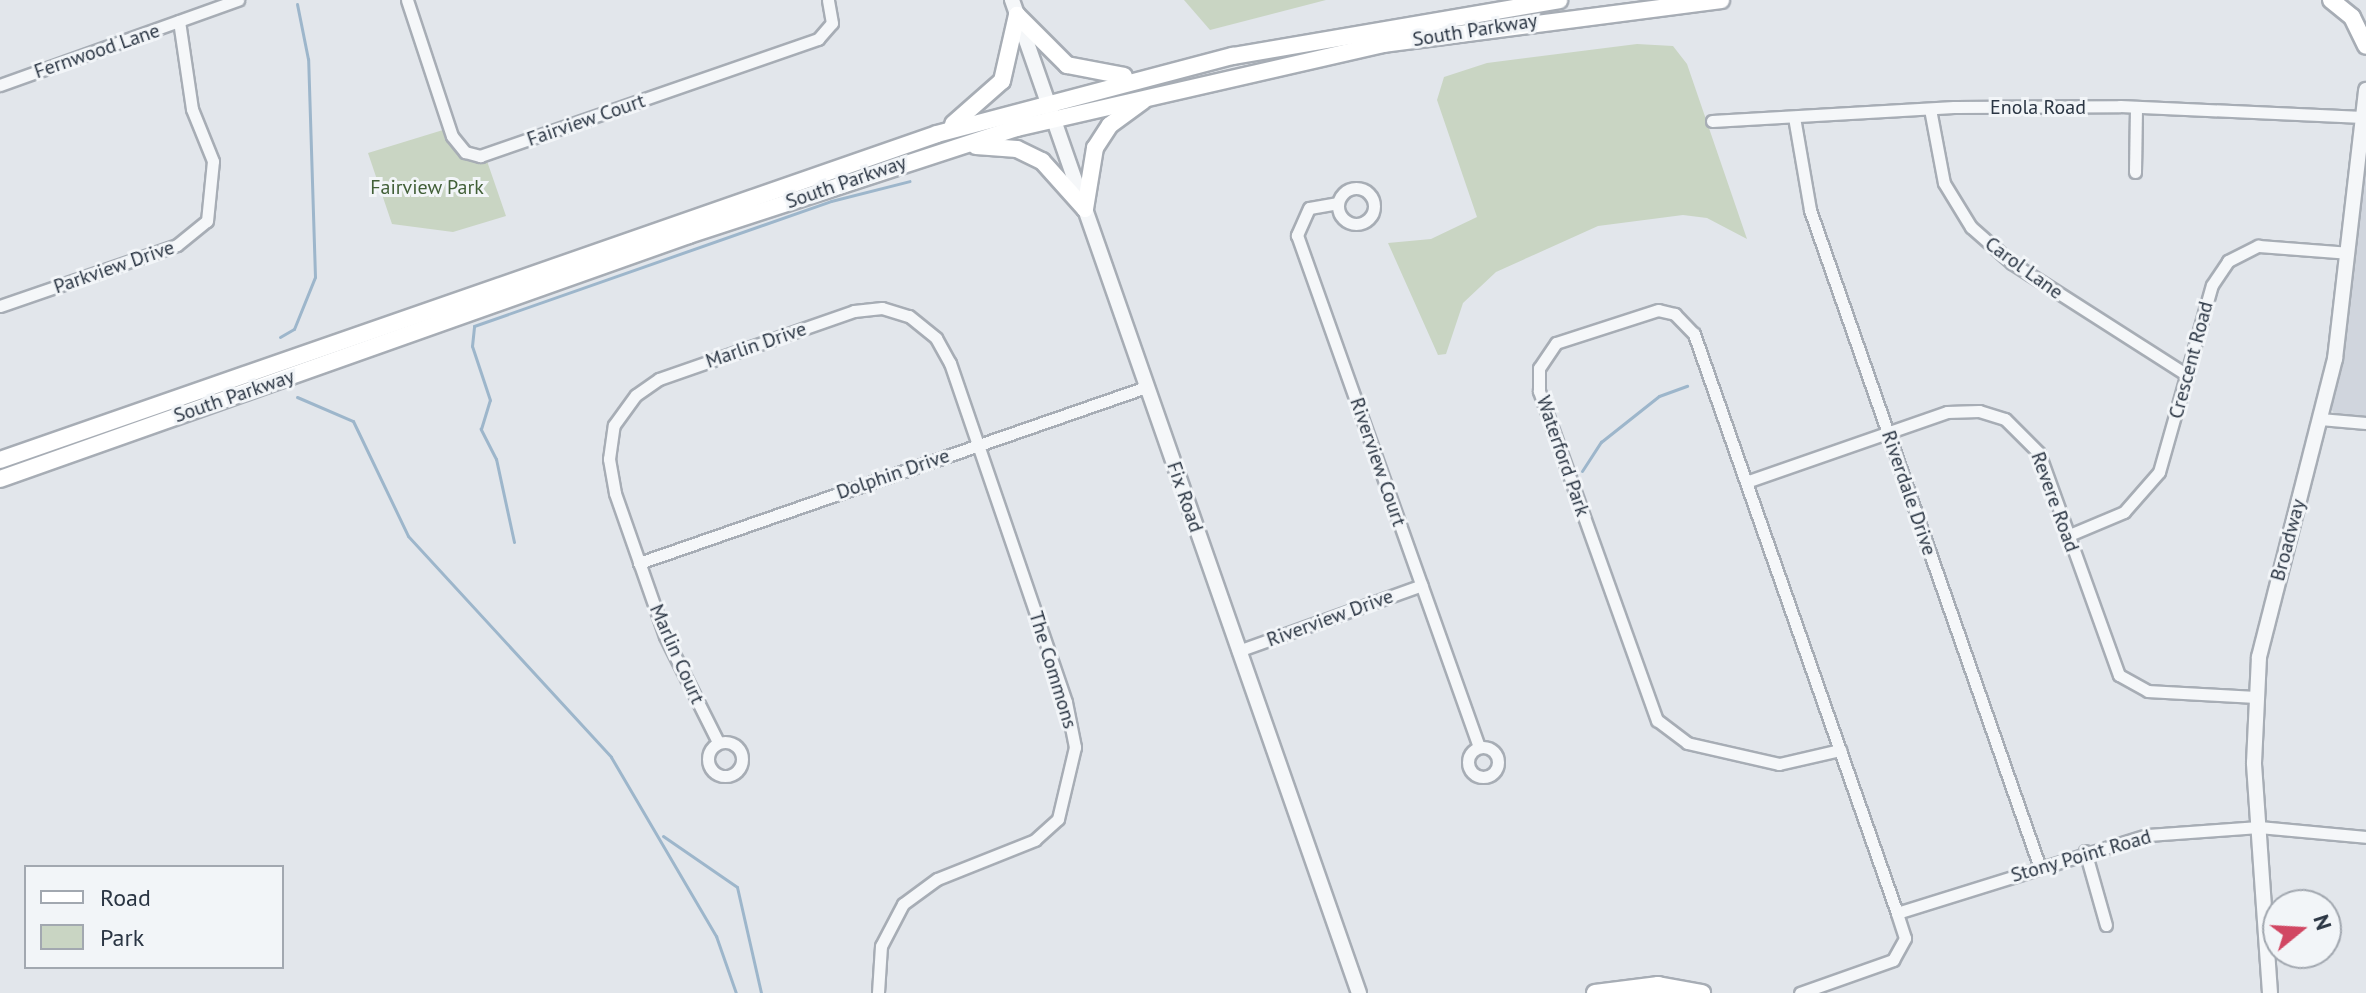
<!DOCTYPE html>
<html>
<head>
<meta charset="utf-8">
<style>
  body { margin:0 }
  #map { position:relative; width:2366px; height:993px; overflow:hidden; background:#e2e6eb; font-family:"PT Sans",sans-serif }
  div>[style] { position:absolute }
  .built>* { inset:0; background:#d0d5dd }
  .green>* { inset:0; background:#c9d5c3 }
  .stream>* { height:3px; margin:-1.5px; padding:0 1.5px; transform-origin:1.5px; border-radius:1.5px; background:#9db6cb }
  .roads { filter:drop-shadow(2px 0 #a7adb5) drop-shadow(-2px 0 #a7adb5) drop-shadow(0 2px #a7adb5) drop-shadow(0 -2px #a7adb5) }
  .minor>* { height:11px; margin:-5.5px; padding:0 5.5px; transform-origin:5.5px; border-radius:5.5px; background:#f5f7f9 }
  .minor>.ring { margin:-5.5px; padding:0; box-sizing:content-box; background:none; border:11px solid #f5f7f9; border-radius:50% }
  .tertiary>* { height:14px; margin:-7px; padding:0 7px; transform-origin:7px; border-radius:7px; background:#f5f7f9 }
  .secondary>* { height:16px; margin:-8px; padding:0 8px; transform-origin:8px; border-radius:8px; background:#fff }
  span { translate:-50% -50%; white-space:nowrap; text-align:center; line-height:1.15; -webkit-text-stroke:6px #f2f5f8; paint-order:stroke }
  .street-label { font-size:20px; color:#2a3543 }
  .park-label { font-size:20px; color:#415f37 }
  .legend { position:absolute; left:24px; top:865px; width:260px; height:104px; box-sizing:border-box; background:#f2f5f8; border:2px solid #a2a8b0; margin:0; padding:10px 14px; list-style:none; font-size:24px; color:#2a3543 }
  .legend li { display:flex; align-items:center; gap:16px; height:40px }
  .legend b { width:40px; border:2px solid #a2a8b0 }
  .north { position:absolute; left:2262px; top:889px; width:80px; height:80px; box-sizing:border-box; background:#f2f5f8; border:2px solid #a2a8b0; border-radius:50%; rotate:72deg; font-size:22px; font-weight:700; line-height:32px; text-align:center; color:#2a3543 }
  .north::after { content:''; display:block; margin:auto; width:28px; height:36px; background:#d14763; clip-path:polygon(50% 0,100% 100%,50% 72%,0 100%) }
</style>
</head>
<body>
<div id="map">
  <div class="built">
    <i style="clip-path:polygon(2366px 159px,2366px 418px,2335px 415px,2330px 407px,2345px 341px)"></i>
  </div>
  <div class="green">
    <i style="clip-path:polygon(1184px 0,1326px 0,1210px 30px)"></i>
    <i style="clip-path:polygon(1637px 44px,1673px 46px,1687px 64px,1747px 239px,1707px 218px,1683px 215px,1598px 226px,1496px 272px,1463px 303px,1446px 354px,1438px 355px,1388px 243px,1431px 239px,1477px 217px,1437px 100px,1444px 77px,1487px 63px)"></i>
    <i style="clip-path:polygon(443px 130px,462px 158px,487px 161px,506px 216px,453px 232px,392px 224px,368px 153px)"></i>
  </div>
  <div class="stream">
    <i style="left:280px;top:337px;width:16px;rotate:-30deg"></i>
    <i style="left:294px;top:329px;width:56px;rotate:-68deg"></i>
    <i style="left:315px;top:277px;width:218px;rotate:-91.8deg"></i>
    <i style="left:308px;top:59px;width:56px;rotate:-101.3deg"></i>
    <i style="left:297px;top:397px;width:61px;rotate:23.2deg"></i>
    <i style="left:353px;top:421px;width:127px;rotate:64.4deg"></i>
    <i style="left:408px;top:536px;width:300px;rotate:47.4deg"></i>
    <i style="left:611px;top:757px;width:208px;rotate:59.6deg"></i>
    <i style="left:716px;top:936px;width:60px;rotate:70.7deg"></i>
    <i style="left:1582px;top:471px;width:35px;rotate:-57deg"></i>
    <i style="left:1601px;top:442px;width:74px;rotate:-38.4deg"></i>
    <i style="left:1659px;top:396px;width:30px;rotate:-20deg"></i>
    <i style="left:514px;top:542px;width:85px;rotate:-102.2deg"></i>
    <i style="left:496px;top:459px;width:34px;rotate:-117deg"></i>
    <i style="left:481px;top:429px;width:30px;rotate:-73deg"></i>
    <i style="left:490px;top:400px;width:57px;rotate:-108.4deg"></i>
    <i style="left:472px;top:346px;width:20px;rotate:-84deg"></i>
    <i style="left:474px;top:326px;width:378px;rotate:-19.3deg"></i>
    <i style="left:831px;top:201px;width:81px;rotate:-14.2deg"></i>
    <i style="left:663px;top:836px;width:90px;rotate:34.6deg"></i>
    <i style="left:737px;top:887px;width:109px;rotate:77.2deg"></i>
  </div>
  <div class="roads">
    <div class="minor">
      <i style="left:407px;top:0;width:143px;rotate:71.7deg"></i>
      <i style="left:452px;top:136px;width:21px;rotate:51deg"></i>
      <i style="left:465px;top:152px;width:16px;rotate:15deg"></i>
      <i style="left:480px;top:156px;width:358px;rotate:-19.1deg"></i>
      <i style="left:818px;top:39px;width:21px;rotate:-49deg"></i>
      <i style="left:832px;top:23px;width:23px;rotate:-100deg"></i>
      <i style="left:0;top:85px;width:253px;rotate:-19.7deg"></i>
      <i style="left:1930px;top:109px;width:75px;rotate:79.3deg"></i>
      <i style="left:1944px;top:183px;width:52px;rotate:58.5deg"></i>
      <i style="left:1971px;top:227px;width:55px;rotate:41.3deg"></i>
      <i style="left:2012px;top:263px;width:208px;rotate:32.6deg"></i>
      <i style="left:1794px;top:117px;width:94px;rotate:80.2deg"></i>
      <i style="left:1810px;top:210px;width:694px;rotate:70.73deg"></i>
      <i style="left:1712px;top:121px;width:242px;rotate:-3.3deg"></i>
      <i style="left:1954px;top:107px;width:166px;rotate:-0.3deg"></i>
      <i style="left:2120px;top:106px;width:243px;rotate:2.6deg"></i>
      <i style="left:2135px;top:172px;width:65px;rotate:-89.1deg"></i>
      <i class="ring" style="left:1338px;top:188px;width:25px;height:25px"></i>
      <i style="left:1338px;top:203px;width:29px;rotate:170deg"></i>
      <i style="left:1309px;top:208px;width:30px;rotate:114deg"></i>
      <i style="left:1297px;top:235px;width:543px;rotate:70.43deg"></i>
      <i style="left:0;top:306px;width:187px;rotate:-19deg"></i>
      <i style="left:177px;top:245px;width:38px;rotate:-39deg"></i>
      <i style="left:207px;top:221px;width:60px;rotate:-84.3deg"></i>
      <i style="left:213px;top:161px;width:56px;rotate:-112deg"></i>
      <i style="left:192px;top:109px;width:89px;rotate:-98.4deg"></i>
      <i style="left:2320px;top:419px;width:46px;rotate:5deg"></i>
      <i style="left:1746px;top:482px;width:213px;rotate:-19.2deg"></i>
      <i style="left:1947px;top:412px;width:32px;rotate:-2deg"></i>
      <i style="left:1979px;top:411px;width:27px;rotate:17deg"></i>
      <i style="left:2005px;top:419px;width:48px;rotate:45deg"></i>
      <i style="left:2039px;top:453px;width:236px;rotate:70.2deg"></i>
      <i style="left:2119px;top:675px;width:33px;rotate:29deg"></i>
      <i style="left:2148px;top:691px;width:107px;rotate:3.2deg"></i>
      <i style="left:2067px;top:536px;width:62px;rotate:-22.8deg"></i>
      <i style="left:2124px;top:512px;width:53px;rotate:-48.8deg"></i>
      <i style="left:2159px;top:472px;width:194px;rotate:-74.2deg"></i>
      <i style="left:2212px;top:285px;width:29px;rotate:-56deg"></i>
      <i style="left:2228px;top:261px;width:34px;rotate:-27deg"></i>
      <i style="left:2258px;top:246px;width:90px;rotate:4.4deg"></i>
      <i style="left:639px;top:563px;width:537px;rotate:-19.14deg"></i>
      <i style="left:1238px;top:651px;width:195px;rotate:-19.7deg"></i>
      <i class="ring" style="left:708px;top:742px;width:23px;height:23px"></i>
      <i style="left:718px;top:742px;width:119px;rotate:-116.6deg"></i>
      <i style="left:665px;top:636px;width:151px;rotate:-109.3deg"></i>
      <i style="left:615px;top:493px;width:35px;rotate:-100deg"></i>
      <i style="left:609px;top:459px;width:34px;rotate:-82deg"></i>
      <i style="left:614px;top:425px;width:37px;rotate:-54deg"></i>
      <i style="left:636px;top:395px;width:28px;rotate:-35deg"></i>
      <i style="left:659px;top:379px;width:207px;rotate:-19.2deg"></i>
      <i style="left:854px;top:311px;width:28px;rotate:-6deg"></i>
      <i style="left:882px;top:308px;width:28px;rotate:17deg"></i>
      <i style="left:909px;top:316px;width:35px;rotate:39deg"></i>
      <i style="left:936px;top:338px;width:29px;rotate:61deg"></i>
      <i style="left:950px;top:363px;width:358px;rotate:71.1deg"></i>
      <i style="left:1066px;top:702px;width:46px;rotate:78.7deg"></i>
      <i style="left:1075px;top:747px;width:74px;rotate:103.3deg"></i>
      <i style="left:1058px;top:819px;width:31px;rotate:138deg"></i>
      <i style="left:1035px;top:840px;width:105px;rotate:158.3deg"></i>
      <i style="left:937px;top:879px;width:42px;rotate:143.7deg"></i>
      <i style="left:903px;top:904px;width:47px;rotate:117.6deg"></i>
      <i style="left:881px;top:946px;width:47px;rotate:93.7deg"></i>
      <i class="ring" style="left:1468px;top:747px;width:19px;height:19px"></i>
      <i style="left:2085px;top:851px;width:77px;rotate:74.2deg"></i>
      <i style="left:1897px;top:913px;width:263px;rotate:-17.3deg"></i>
      <i style="left:2148px;top:835px;width:111px;rotate:-4.1deg"></i>
      <i style="left:2259px;top:827px;width:107px;rotate:5.3deg"></i>
      <i style="left:1800px;top:993px;width:99px;rotate:-19.5deg"></i>
      <i style="left:1893px;top:960px;width:25px;rotate:-61deg"></i>
      <i style="left:1905px;top:938px;width:26px;rotate:-108deg"></i>
      <i style="left:1897px;top:913px;width:614px;rotate:-109.32deg"></i>
      <i style="left:1694px;top:334px;width:28px;rotate:-134deg"></i>
      <i style="left:1675px;top:314px;width:17px;rotate:-167deg"></i>
      <i style="left:1658px;top:310px;width:107px;rotate:162.1deg"></i>
      <i style="left:1556px;top:343px;width:30px;rotate:124deg"></i>
      <i style="left:1539px;top:368px;width:23px;rotate:90deg"></i>
      <i style="left:1539px;top:391px;width:350px;rotate:70.3deg"></i>
      <i style="left:1657px;top:720px;width:38px;rotate:37deg"></i>
      <i style="left:1687px;top:743px;width:94px;rotate:12.9deg"></i>
      <i style="left:1779px;top:764px;width:63px;rotate:-12.9deg"></i>
    </div>
    <div class="tertiary">
      <i style="left:1012px;top:0;width:1052px;rotate:70.74deg"></i>
      <i style="left:2270px;top:993px;width:231px;rotate:-94deg"></i>
      <i style="left:2254px;top:763px;width:106px;rotate:-87.3deg"></i>
      <i style="left:2259px;top:657px;width:308px;rotate:-75.7deg"></i>
      <i style="left:2335px;top:359px;width:271px;rotate:-83.4deg"></i>
    </div>
    <div class="secondary">
      <i style="left:2331px;top:0;width:27px;rotate:39deg"></i>
      <i style="left:2352px;top:17px;width:32px;rotate:64deg"></i>
      <i style="left:1017px;top:15px;width:71px;rotate:45deg"></i>
      <i style="left:1067px;top:65px;width:58px;rotate:10.9deg"></i>
      <i style="left:953px;top:124px;width:65px;rotate:-41.3deg"></i>
      <i style="left:1002px;top:81px;width:68px;rotate:-77.2deg"></i>
      <i style="left:976px;top:146px;width:41px;rotate:4.2deg"></i>
      <i style="left:1017px;top:149px;width:28px;rotate:26deg"></i>
      <i style="left:1042px;top:161px;width:64px;rotate:48.1deg"></i>
      <i style="left:1085px;top:209px;width:62px;rotate:-80.7deg"></i>
      <i style="left:1095px;top:148px;width:27px;rotate:-57deg"></i>
      <i style="left:1110px;top:125px;width:41px;rotate:-36deg"></i>
      <i style="left:0;top:460px;width:992px;rotate:-19.18deg"></i>
      <i style="left:937px;top:134px;width:306px;rotate:-14.8deg"></i>
      <i style="left:1233px;top:56px;width:331px;rotate:-9.7deg"></i>
      <i style="left:0;top:479px;width:731px;rotate:-19.5deg"></i>
      <i style="left:689px;top:235px;width:345px;rotate:-18.1deg"></i>
      <i style="left:1017px;top:128px;width:376px;rotate:-12.9deg"></i>
      <i style="left:1383px;top:44px;width:341px;rotate:-7.4deg"></i>
      <i style="left:1595px;top:993px;width:64px;rotate:-7.2deg"></i>
      <i style="left:1658px;top:985px;width:45px;rotate:10.3deg"></i>
    </div>
  </div>
  <div class="street-label">
    <span style="left:1475px;top:30px;rotate:-9deg">South Parkway</span>
    <span style="left:97px;top:51px;rotate:-19deg">Fernwood Lane</span>
    <span style="left:2038px;top:107px">Enola Road</span>
    <span style="left:586px;top:120px;rotate:-19deg">Fairview Court</span>
    <span style="left:846px;top:182px;rotate:-19deg">South Parkway</span>
    <span style="left:114px;top:267px;rotate:-19deg">Parkview Drive</span>
    <span style="left:2024px;top:268px;rotate:36deg">Carol Lane</span>
    <span style="left:756px;top:345px;rotate:-19deg">Marlin Drive</span>
    <span style="left:2191px;top:360px;rotate:-75deg">Crescent Road</span>
    <span style="left:234px;top:396px;rotate:-19deg">South Parkway</span>
    <span style="left:1563px;top:456px;rotate:71deg">Waterford Park</span>
    <span style="left:1378px;top:462px;rotate:71deg">Riverview Court</span>
    <span style="left:893px;top:474px;rotate:-19deg">Dolphin Drive</span>
    <span style="left:1909px;top:493px;rotate:71deg">Riverdale Drive</span>
    <span style="left:1185px;top:497px;rotate:71deg">Fix Road</span>
    <span style="left:2055px;top:502px;rotate:70deg">Revere Road</span>
    <span style="left:2288px;top:540px;rotate:-75deg">Broadway</span>
    <span style="left:1330px;top:618px;rotate:-20deg">Riverview Drive</span>
    <span style="left:677px;top:654px;rotate:66deg">Marlin Court</span>
    <span style="left:1053px;top:670px;rotate:73deg">The Commons</span>
    <span style="left:2081px;top:856px;rotate:-16deg">Stony Point Road</span>
  </div>
  <div class="park-label">
    <span style="left:427px;top:187px">Fairview Park</span>
  </div>
  <ul class="legend">
  <li><b style="height:10px;background:#fff"></b>Road</li>
  <li><b style="height:22px;background:#c9d5c3"></b>Park</li>
  </ul>
  <div class="north">N</div>
</div>
</body>
</html>
